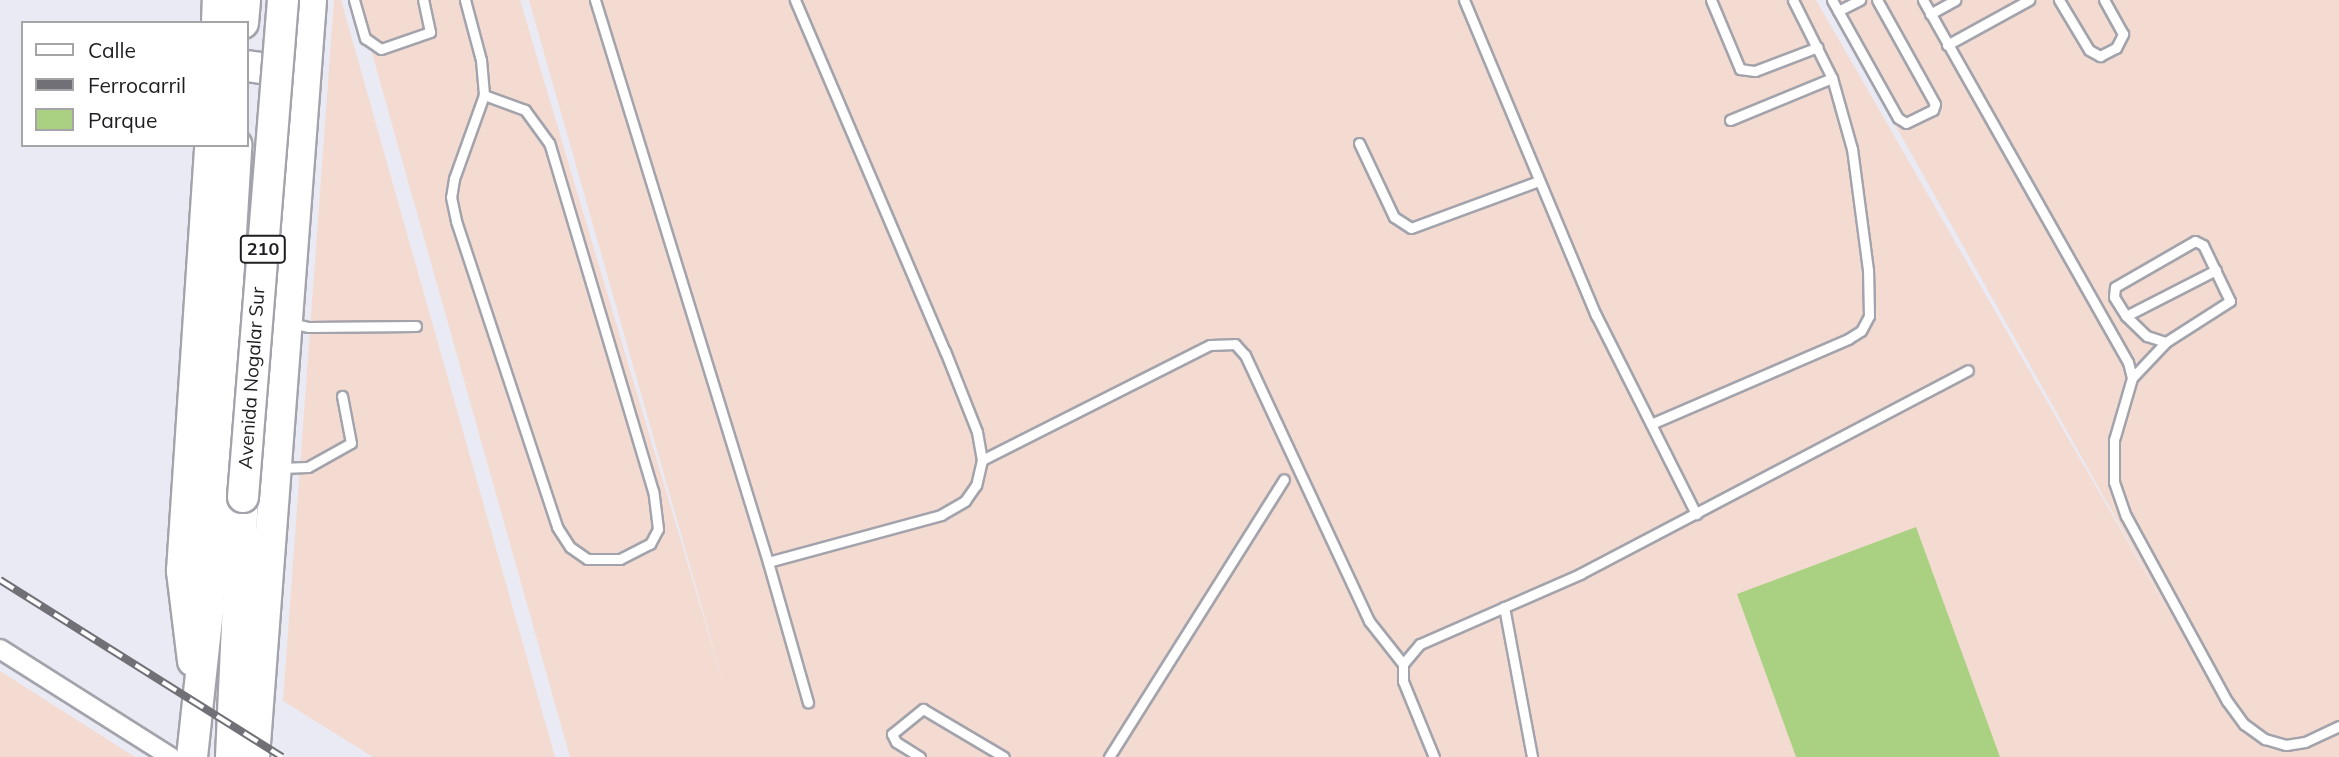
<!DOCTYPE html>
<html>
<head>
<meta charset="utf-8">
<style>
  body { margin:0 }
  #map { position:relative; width:2339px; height:757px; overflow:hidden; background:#eaeaf4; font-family:Mulish,sans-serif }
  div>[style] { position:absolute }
  .industrial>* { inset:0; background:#f4dbd2 }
  .green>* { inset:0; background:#aad182 }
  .roads { filter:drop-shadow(2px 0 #a3a3ac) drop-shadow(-2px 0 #a3a3ac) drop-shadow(0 2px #a3a3ac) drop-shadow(0 -2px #a3a3ac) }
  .service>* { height:9px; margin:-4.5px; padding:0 4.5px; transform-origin:4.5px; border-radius:4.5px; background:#fff }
  .minor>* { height:18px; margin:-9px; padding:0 9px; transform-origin:9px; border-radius:9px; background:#fff }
  .trunk>* { height:30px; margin:-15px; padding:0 15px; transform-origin:15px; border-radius:15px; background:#fff }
  .rail>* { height:8px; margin-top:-4px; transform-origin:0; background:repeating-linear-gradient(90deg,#fff 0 16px,#707076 0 32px); box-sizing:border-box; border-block:2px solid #707076 }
  .bridges { filter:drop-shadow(2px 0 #a3a3ac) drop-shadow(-2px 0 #a3a3ac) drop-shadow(0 2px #a3a3ac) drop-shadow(0 -2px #a3a3ac) }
  .trunk-bridge>* { height:30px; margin:-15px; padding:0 15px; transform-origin:15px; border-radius:15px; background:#fff }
  span { translate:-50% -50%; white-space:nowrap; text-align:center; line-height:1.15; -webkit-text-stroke:5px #fff; paint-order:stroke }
  .shield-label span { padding:2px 5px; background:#fff; border:2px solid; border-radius:5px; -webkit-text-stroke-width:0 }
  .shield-label { font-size:18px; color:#1f1f23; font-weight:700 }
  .street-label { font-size:19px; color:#1f1f23 }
  .legend { position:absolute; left:21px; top:21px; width:228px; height:126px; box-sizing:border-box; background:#fff; border:2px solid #a5a5a7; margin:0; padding:9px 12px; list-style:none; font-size:21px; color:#1f1f23 }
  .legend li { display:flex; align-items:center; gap:14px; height:35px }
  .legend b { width:35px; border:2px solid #a5a5a7 }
</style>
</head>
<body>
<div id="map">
  <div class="industrial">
    <i style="clip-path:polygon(334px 0,341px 0,555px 757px,373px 757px,283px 701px)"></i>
    <i style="clip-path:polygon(357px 0,520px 0,725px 689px,529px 0,1816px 0,2178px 629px,1825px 0,2339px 0,2339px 757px,570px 757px)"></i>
    <i style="clip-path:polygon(0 671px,135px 757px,0 757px)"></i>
  </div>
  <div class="green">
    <i style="clip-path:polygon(1916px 527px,2000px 757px,1796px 757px,1737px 594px)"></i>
  </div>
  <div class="roads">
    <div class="service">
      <i style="left:354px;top:0;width:40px;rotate:74deg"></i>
      <i style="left:365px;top:38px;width:19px;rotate:35deg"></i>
      <i style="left:381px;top:49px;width:52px;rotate:-19.1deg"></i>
      <i style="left:430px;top:32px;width:33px;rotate:-102deg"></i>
      <i style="left:465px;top:0;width:62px;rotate:75.1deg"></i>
      <i style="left:481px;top:60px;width:35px;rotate:85deg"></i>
      <i style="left:484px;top:95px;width:89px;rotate:109.7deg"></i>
      <i style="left:454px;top:179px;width:18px;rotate:99deg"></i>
      <i style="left:451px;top:197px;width:25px;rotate:78deg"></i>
      <i style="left:456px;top:221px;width:322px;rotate:71.7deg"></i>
      <i style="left:557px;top:527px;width:24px;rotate:57deg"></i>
      <i style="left:570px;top:547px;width:21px;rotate:35deg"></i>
      <i style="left:587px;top:559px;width:33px"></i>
      <i style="left:620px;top:559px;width:34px;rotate:-27deg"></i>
      <i style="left:650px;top:544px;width:17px;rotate:-62deg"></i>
      <i style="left:658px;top:529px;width:38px;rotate:-97deg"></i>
      <i style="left:653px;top:491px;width:363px;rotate:-106.6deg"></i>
      <i style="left:549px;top:143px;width:41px;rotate:-126deg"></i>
      <i style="left:525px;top:110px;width:44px;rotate:-159.9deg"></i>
      <i style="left:595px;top:0;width:588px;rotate:72.89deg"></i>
      <i style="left:795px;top:0;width:382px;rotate:66.9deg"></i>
      <i style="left:945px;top:351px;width:87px;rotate:68.4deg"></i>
      <i style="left:977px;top:432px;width:28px;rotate:80deg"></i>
      <i style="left:982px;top:460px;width:26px;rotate:103deg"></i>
      <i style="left:976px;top:485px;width:19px;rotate:125deg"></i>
      <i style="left:965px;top:501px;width:28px;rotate:150deg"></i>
      <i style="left:941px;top:515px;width:179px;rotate:164.8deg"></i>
      <i style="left:768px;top:562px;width:146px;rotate:74.1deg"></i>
      <i style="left:1464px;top:0;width:342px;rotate:67.3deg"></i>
      <i style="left:1596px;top:315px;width:223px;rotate:63.3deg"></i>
      <i style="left:1711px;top:0;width:75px;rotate:67.2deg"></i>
      <i style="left:1740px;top:69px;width:15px;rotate:8deg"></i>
      <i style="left:1755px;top:71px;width:67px;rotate:-20.9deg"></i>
      <i style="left:1832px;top:0;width:135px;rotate:60.8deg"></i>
      <i style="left:1898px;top:118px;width:9px;rotate:32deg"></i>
      <i style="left:1906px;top:123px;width:30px;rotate:-26deg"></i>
      <i style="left:1933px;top:110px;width:6px;rotate:-72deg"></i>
      <i style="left:1935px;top:104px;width:119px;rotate:-119.1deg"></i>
      <i style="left:1923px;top:0;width:416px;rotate:60.5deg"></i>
      <i style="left:2128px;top:362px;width:16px;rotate:76deg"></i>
      <i style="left:2132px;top:378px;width:65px;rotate:106.2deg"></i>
      <i style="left:2114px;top:440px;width:42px;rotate:90deg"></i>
      <i style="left:2114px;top:482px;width:36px;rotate:71deg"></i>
      <i style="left:2126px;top:516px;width:211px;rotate:61.4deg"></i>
      <i style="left:2227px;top:701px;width:29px;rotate:54deg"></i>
      <i style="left:2244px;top:724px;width:26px;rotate:36deg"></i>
      <i style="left:2265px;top:739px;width:22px;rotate:16deg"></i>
      <i style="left:2286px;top:745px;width:19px;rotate:-9deg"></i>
      <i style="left:2305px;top:742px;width:38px;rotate:-25deg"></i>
      <i style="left:2059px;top:0;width:58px;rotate:59deg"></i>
      <i style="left:2089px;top:50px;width:13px;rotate:29deg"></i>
      <i style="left:2100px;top:56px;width:18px;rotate:-27deg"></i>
      <i style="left:2116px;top:48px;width:16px;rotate:-63deg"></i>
      <i style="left:2123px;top:34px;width:39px;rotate:-119deg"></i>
      <i style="left:1838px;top:11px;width:25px;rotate:-27deg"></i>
      <i style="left:1930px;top:14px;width:29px;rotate:-29deg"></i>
      <i style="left:1947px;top:45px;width:94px;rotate:-28.8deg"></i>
      <i style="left:1730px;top:120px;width:110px;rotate:-22.4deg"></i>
      <i style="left:1359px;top:143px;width:82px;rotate:64.7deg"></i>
      <i style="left:1394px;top:217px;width:20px;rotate:33deg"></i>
      <i style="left:1411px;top:228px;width:136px;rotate:-20.2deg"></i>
      <i style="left:2126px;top:316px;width:101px;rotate:-27.1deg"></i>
      <i style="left:291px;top:323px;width:18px;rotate:13deg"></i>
      <i style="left:309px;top:327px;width:107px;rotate:-0.5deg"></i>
      <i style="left:2132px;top:378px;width:50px;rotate:-46.6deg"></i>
      <i style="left:2166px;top:342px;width:76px;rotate:-32.6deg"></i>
      <i style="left:2230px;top:301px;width:62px;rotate:-115.7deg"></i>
      <i style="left:2203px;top:245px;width:9px;rotate:-153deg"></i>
      <i style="left:2195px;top:241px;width:92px;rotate:150.1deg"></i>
      <i style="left:2115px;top:287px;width:10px;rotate:96deg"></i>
      <i style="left:2114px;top:297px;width:22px;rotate:58deg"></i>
      <i style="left:2126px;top:316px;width:29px;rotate:44deg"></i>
      <i style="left:2147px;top:336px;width:20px;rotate:18deg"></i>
      <i style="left:1651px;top:424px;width:215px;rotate:-23.3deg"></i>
      <i style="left:1848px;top:339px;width:15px;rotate:-32deg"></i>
      <i style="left:1861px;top:331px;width:17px;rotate:-62deg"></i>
      <i style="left:1869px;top:316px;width:46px;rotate:-91.2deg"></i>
      <i style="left:1868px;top:270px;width:122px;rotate:-97.5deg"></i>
      <i style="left:1852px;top:149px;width:74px;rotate:-105.7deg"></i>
      <i style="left:1832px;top:78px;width:87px;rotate:-116.6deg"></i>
      <i style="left:982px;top:460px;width:255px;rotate:-26.8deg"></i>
      <i style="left:1210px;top:345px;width:25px;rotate:-2deg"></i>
      <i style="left:1235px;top:344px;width:15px;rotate:48deg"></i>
      <i style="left:1245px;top:355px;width:293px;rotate:65deg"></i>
      <i style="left:1369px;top:621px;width:55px;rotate:51.7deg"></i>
      <i style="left:280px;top:468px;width:28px;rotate:-2deg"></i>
      <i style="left:308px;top:467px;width:49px;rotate:-29.2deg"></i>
      <i style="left:351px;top:443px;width:48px;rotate:-100.8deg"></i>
      <i style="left:1504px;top:607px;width:153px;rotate:79.4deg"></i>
      <i style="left:920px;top:757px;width:28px;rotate:-148deg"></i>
      <i style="left:896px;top:742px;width:9px;rotate:-117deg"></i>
      <i style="left:892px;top:734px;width:40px;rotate:-39deg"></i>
      <i style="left:923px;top:709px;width:94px;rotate:30.7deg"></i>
      <i style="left:1109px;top:757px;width:328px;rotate:-57.8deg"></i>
      <i style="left:1434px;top:757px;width:82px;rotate:-112.2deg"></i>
      <i style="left:1403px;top:681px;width:17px;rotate:-90deg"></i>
      <i style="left:1403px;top:664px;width:26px;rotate:-50deg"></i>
      <i style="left:1420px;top:644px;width:175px;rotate:-23.6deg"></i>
      <i style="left:1580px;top:574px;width:438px;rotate:-27.7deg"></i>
    </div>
    <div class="minor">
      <i style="left:0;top:649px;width:202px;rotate:32.3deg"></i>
    </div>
    <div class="trunk">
      <i style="left:217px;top:23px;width:23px;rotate:-88deg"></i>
      <i style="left:243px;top:23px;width:23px;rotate:-85deg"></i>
      <i style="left:247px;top:66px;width:29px;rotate:8deg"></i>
      <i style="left:276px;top:70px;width:26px;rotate:51deg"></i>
      <i style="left:193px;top:661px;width:91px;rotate:-97deg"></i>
      <i style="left:182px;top:571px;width:427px;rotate:-86.2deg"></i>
      <i style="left:192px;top:757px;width:149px;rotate:-83.8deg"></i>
      <i style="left:208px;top:609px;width:465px;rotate:-86.5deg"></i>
      <i style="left:231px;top:757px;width:260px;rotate:-87.4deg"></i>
      <i style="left:254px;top:757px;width:759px;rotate:-85.69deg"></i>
    </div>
  </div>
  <div class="rail">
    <i style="left:0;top:580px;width:333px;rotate:32.1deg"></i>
  </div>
  <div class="bridges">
    <div class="trunk-bridge">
      <i style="left:243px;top:497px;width:499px;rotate:-85.4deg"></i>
    </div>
  </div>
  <div class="shield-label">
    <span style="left:263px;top:249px">210</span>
  </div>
  <div class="street-label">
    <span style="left:252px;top:378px;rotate:-86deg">Avenida Nogalar Sur</span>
  </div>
  <ul class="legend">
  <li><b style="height:9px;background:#fff"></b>Calle</li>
  <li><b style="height:9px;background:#707076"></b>Ferrocarril</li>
  <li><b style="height:19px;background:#aad182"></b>Parque</li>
  </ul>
</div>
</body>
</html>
